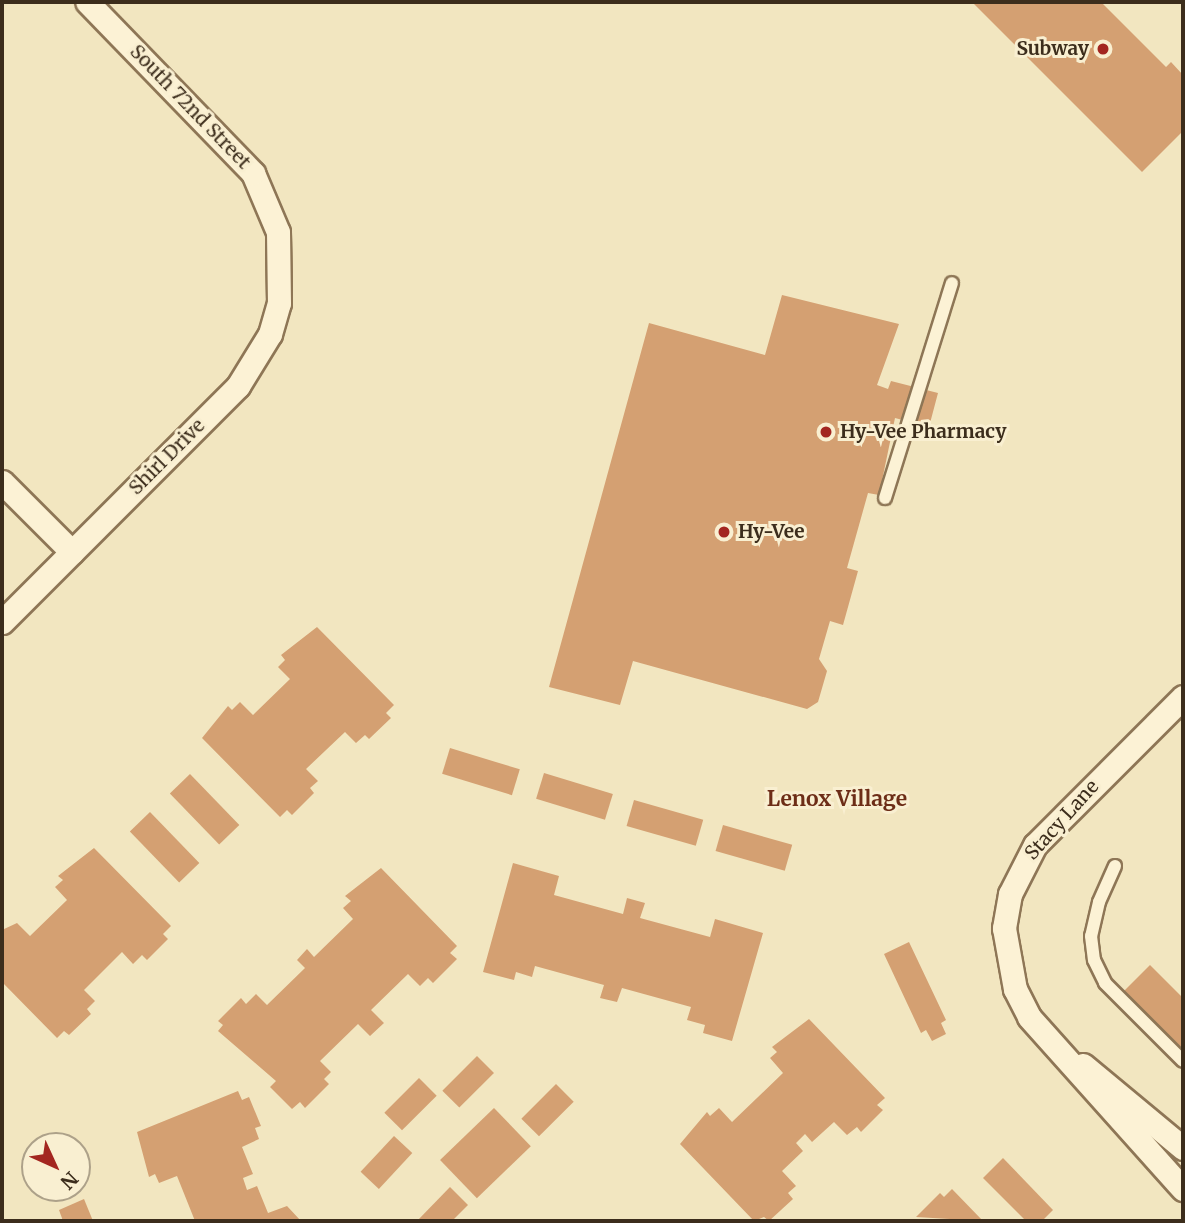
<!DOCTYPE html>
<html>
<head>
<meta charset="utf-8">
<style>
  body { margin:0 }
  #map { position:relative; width:1185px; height:1223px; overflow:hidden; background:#f2e6c0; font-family:Merriweather,serif }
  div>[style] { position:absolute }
  .building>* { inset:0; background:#d4a072; transform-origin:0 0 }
  .roads { filter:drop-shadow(2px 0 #8e7656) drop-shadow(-2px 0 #8e7656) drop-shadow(0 2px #8e7656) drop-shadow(0 -2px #8e7656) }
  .lane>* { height:12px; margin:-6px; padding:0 6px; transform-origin:6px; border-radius:6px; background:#fcf2d5 }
  .street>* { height:23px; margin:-11.5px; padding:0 11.5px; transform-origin:11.5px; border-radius:11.5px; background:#fcf2d5 }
  .dots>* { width:19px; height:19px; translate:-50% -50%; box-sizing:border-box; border:4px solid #f9efd1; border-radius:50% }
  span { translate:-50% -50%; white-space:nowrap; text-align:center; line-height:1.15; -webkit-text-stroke:6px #f9efd1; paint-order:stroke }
  .poi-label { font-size:19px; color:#3c2d1c; font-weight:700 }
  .right { translate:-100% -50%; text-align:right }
  .left { translate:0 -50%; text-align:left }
  .street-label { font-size:19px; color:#3c2d1c }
  .neighbourhood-label { font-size:21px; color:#6d2d17; font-weight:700 }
  .frame { position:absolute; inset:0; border:4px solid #3c2d1c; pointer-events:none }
  .north { position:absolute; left:21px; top:1132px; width:70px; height:70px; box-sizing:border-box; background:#f9efd1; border:2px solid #ada189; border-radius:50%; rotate:135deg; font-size:19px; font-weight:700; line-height:28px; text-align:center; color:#3c2d1c }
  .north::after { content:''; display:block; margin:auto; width:24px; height:32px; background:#a32620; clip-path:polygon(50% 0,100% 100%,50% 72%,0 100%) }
</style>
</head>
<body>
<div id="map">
  <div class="building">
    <i style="clip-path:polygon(972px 2px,1101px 2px,1166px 67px,1171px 62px,1183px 75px,1183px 131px,1142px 172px)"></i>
    <i style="clip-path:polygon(782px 295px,899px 324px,877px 385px,888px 389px,891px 381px,938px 393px,929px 427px,895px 418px,879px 495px,868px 493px,847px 568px,858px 571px,843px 625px,830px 621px,819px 659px,827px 671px,818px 702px,807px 709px,633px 661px,620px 705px,549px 687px,649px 323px,765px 355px)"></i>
    <i style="clip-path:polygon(317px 627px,394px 705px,386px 713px,391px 718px,369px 739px,365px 735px,356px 743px,345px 732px,306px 769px,318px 781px,310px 788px,314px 793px,292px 815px,287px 810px,280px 817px,202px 738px,228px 706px,232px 710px,240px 702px,253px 715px,290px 679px,278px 667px,285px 660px,281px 655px)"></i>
    <i style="left:450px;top:748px;width:73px;height:27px;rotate:17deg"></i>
    <i style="left:544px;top:773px;width:72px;height:27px;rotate:17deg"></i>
    <i style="left:190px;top:774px;width:71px;height:28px;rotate:46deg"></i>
    <i style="left:634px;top:800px;width:72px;height:27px;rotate:16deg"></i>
    <i style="left:150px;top:812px;width:71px;height:28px;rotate:46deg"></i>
    <i style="left:723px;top:825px;width:72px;height:27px;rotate:16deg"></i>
    <i style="clip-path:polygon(94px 848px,171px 926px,163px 934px,168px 939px,147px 960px,142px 955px,133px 964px,122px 952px,84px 990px,95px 1001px,87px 1009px,91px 1014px,69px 1035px,64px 1031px,57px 1038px,2px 982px,2px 930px,17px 923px,30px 936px,67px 900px,55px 887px,63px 880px,58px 876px)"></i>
    <i style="clip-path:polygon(513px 863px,559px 876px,554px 895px,623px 914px,627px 898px,645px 903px,640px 918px,710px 937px,715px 919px,763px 933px,732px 1041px,703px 1033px,705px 1025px,687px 1020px,691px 1007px,622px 988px,617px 1002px,600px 998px,604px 985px,535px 966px,532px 977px,516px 972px,514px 980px,483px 972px)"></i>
    <i style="clip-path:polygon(381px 868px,457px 946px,450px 953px,457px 959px,433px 983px,428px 978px,420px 986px,408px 974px,371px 1010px,384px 1023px,370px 1036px,358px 1024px,320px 1061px,331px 1072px,324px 1079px,329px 1084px,305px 1108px,300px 1102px,292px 1109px,270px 1087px,276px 1081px,218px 1031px,223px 1025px,218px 1021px,241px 998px,246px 1004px,256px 994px,267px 1005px,305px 968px,297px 960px,307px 949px,314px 957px,353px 919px,343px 908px,351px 901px,345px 896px)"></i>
    <i style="clip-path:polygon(909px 942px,946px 1020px,941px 1023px,946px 1034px,932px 1041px,926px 1030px,921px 1033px,884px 954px)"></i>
    <i style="clip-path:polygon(1150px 965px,1183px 998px,1183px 1049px,1123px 992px)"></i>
    <i style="clip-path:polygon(809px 1019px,885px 1098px,877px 1105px,883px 1110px,861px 1132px,857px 1127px,847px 1135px,834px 1122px,812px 1142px,805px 1134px,796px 1143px,803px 1151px,782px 1171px,796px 1186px,788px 1193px,793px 1199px,769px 1221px,764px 1217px,754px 1221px,680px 1144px,707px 1112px,710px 1116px,719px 1108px,732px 1122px,783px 1073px,770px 1058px,777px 1052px,772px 1047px)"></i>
    <i style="left:477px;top:1056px;width:24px;height:49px;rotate:45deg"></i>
    <i style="left:419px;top:1078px;width:25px;height:49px;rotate:45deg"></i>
    <i style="left:556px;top:1084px;width:25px;height:49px;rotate:45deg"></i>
    <i style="clip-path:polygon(238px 1091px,242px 1100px,249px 1097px,261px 1126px,255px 1128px,259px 1139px,242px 1147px,253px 1174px,243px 1178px,247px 1190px,257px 1186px,268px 1213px,287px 1206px,301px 1221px,195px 1221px,177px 1176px,159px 1183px,155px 1174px,149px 1177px,137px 1132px)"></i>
    <i style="left:494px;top:1108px;width:53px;height:75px;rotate:46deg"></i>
    <i style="left:394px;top:1136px;width:25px;height:49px;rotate:43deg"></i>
    <i style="clip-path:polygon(1003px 1158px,1053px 1210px,1042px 1221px,1026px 1221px,983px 1178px)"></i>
    <i style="clip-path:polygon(450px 1187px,468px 1205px,452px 1221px,417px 1221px)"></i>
    <i style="clip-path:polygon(952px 1189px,983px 1221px,916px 1217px,940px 1193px,944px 1197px)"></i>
    <i style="clip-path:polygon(84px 1199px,93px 1221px,63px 1221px,59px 1210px)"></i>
  </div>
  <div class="roads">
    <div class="lane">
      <i style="left:885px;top:498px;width:225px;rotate:-72.7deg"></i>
      <i style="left:1115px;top:866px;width:39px;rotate:114deg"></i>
      <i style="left:1099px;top:902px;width:35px;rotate:103deg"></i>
      <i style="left:1091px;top:936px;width:24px;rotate:83deg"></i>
      <i style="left:1094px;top:960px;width:25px;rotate:64deg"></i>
      <i style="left:1105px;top:983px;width:110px;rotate:45deg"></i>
    </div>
    <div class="street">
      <i style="left:2px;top:482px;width:99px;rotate:45deg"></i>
      <i style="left:2px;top:622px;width:334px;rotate:-45deg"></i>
      <i style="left:238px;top:386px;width:61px;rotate:-58.4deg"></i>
      <i style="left:270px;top:334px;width:32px;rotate:-74deg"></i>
      <i style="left:279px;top:303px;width:71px;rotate:-90.8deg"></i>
      <i style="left:278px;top:232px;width:64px;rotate:-113deg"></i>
      <i style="left:253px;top:173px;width:238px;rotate:-134.1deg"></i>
      <i style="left:1183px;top:697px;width:209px;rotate:135deg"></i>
      <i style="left:1035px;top:845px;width:55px;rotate:117deg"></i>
      <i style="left:1010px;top:894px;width:35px;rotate:100deg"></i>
      <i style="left:1004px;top:928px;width:62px;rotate:79.8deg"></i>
      <i style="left:1015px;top:989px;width:31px;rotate:63deg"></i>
      <i style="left:1029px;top:1017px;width:231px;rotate:48.2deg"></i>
      <i style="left:1083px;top:1065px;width:130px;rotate:39.7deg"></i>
    </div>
  </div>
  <div class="dots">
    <i style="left:1103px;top:49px;background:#a32620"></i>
    <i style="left:826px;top:432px;background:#a32620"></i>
    <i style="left:724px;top:532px;background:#a32620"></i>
  </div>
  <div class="poi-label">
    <span class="right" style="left:1089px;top:49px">Subway</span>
    <span class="left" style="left:840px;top:432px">Hy-Vee Pharmacy</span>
    <span class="left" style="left:738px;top:532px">Hy-Vee</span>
  </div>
  <div class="street-label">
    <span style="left:190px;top:107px;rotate:46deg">South 72nd Street</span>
    <span style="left:167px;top:457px;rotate:-45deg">Shirl Drive</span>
    <span style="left:1062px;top:820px;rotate:-48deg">Stacy Lane</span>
  </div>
  <div class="neighbourhood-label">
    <span style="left:837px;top:799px">Lenox Village</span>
  </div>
  <div class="frame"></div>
  <div class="north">N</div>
</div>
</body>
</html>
